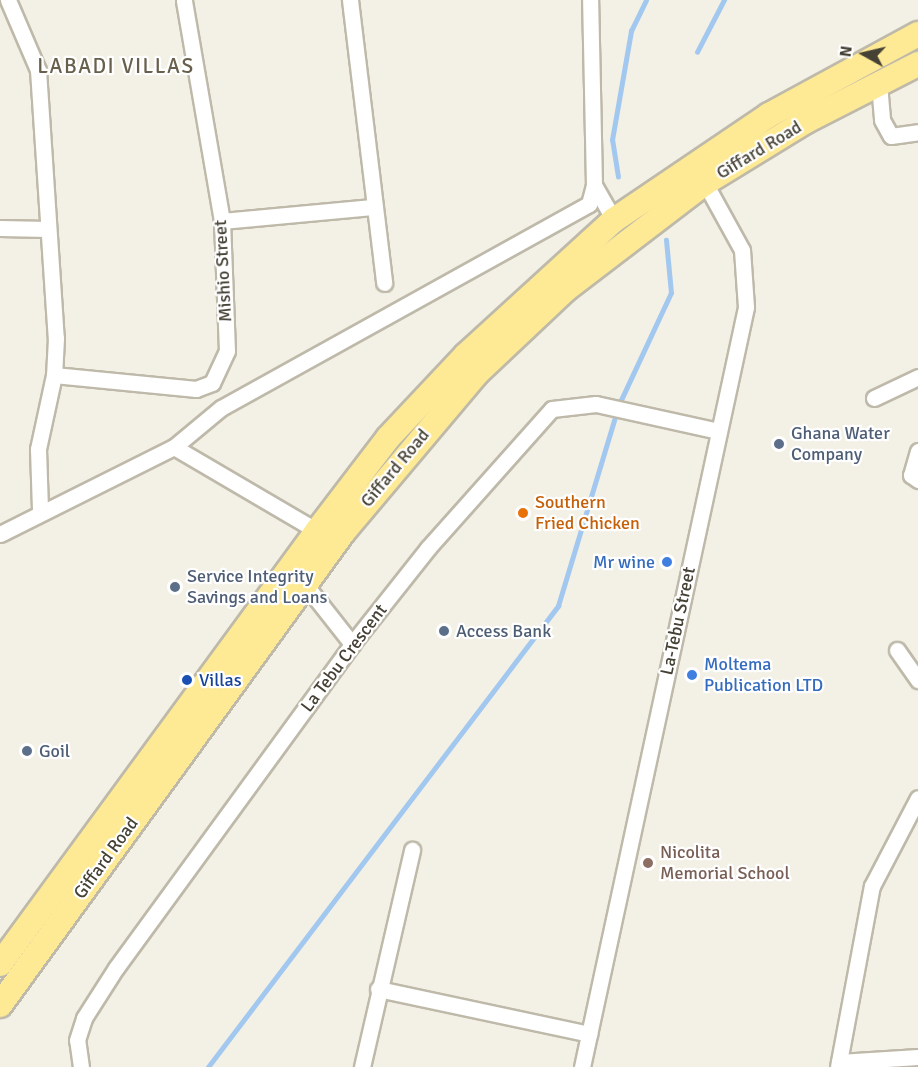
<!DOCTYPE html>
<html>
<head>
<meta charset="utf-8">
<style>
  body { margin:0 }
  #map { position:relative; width:918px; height:1067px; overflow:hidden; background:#f3f0e6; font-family:Signika,sans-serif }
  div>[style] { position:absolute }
  .stream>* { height:4.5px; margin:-2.25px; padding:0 2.25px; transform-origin:2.25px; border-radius:2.25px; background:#a2c8f0 }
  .roads { filter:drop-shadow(2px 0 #beb9a9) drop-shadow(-2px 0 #beb9a9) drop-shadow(0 2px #beb9a9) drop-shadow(0 -2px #beb9a9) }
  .minor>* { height:15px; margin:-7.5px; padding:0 7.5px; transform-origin:7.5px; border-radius:7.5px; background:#fff }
  .primary>* { height:24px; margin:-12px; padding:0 12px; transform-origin:12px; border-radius:12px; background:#feea94 }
  .dots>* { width:16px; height:16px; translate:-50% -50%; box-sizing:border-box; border:3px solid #fff; border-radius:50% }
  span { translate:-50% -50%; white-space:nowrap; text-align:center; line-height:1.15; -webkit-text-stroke:4.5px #fff; paint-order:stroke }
  .street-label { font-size:18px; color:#464135 }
  .service-label { font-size:18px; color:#4e5e75 }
  .left { translate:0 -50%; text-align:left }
  .food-label { font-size:18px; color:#c56008 }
  .shop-label { font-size:18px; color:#366cbe }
  .right { translate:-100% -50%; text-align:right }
  .transit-label { font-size:18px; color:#164399 }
  .education-label { font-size:18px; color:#785e54 }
  .quarter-label { font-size:21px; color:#68604d; letter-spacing:1.5px }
  .north { position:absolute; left:834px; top:24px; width:60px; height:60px; -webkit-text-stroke:4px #fff; paint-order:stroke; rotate:278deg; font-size:16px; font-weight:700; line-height:24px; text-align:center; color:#464135 }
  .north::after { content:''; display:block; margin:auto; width:21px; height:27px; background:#464135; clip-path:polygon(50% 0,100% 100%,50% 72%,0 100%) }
</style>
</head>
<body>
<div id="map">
  <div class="stream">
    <i style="left:697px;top:52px;width:59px;rotate:-62.6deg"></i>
    <i style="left:618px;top:177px;width:37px;rotate:-99deg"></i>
    <i style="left:612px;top:140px;width:111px;rotate:-80.1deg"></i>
    <i style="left:631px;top:31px;width:34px;rotate:-64deg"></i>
    <i style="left:621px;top:400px;width:118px;rotate:-65deg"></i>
    <i style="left:671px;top:293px;width:53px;rotate:-95.4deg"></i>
    <i style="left:208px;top:1067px;width:579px;rotate:-52.79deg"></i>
    <i style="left:558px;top:606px;width:197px;rotate:-73.2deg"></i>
  </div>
  <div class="roads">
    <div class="minor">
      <i style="left:8px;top:0;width:76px;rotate:66.8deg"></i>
      <i style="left:38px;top:70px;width:269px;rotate:86.2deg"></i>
      <i style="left:56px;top:338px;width:37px;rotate:93deg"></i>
      <i style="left:54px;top:375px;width:76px;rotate:102.2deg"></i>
      <i style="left:38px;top:449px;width:61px;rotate:88.1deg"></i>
      <i style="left:350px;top:0;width:285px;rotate:83.1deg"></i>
      <i style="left:879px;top:84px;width:36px;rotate:85deg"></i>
      <i style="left:882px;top:120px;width:18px;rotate:61deg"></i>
      <i style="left:891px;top:136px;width:27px;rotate:-8deg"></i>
      <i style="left:594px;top:185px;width:40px;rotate:60.3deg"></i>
      <i style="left:222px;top:221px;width:151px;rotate:-5.3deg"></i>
      <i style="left:0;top:228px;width:48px;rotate:1.2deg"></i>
      <i style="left:54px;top:375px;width:143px;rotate:5.6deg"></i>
      <i style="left:196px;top:389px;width:17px;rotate:-21deg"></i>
      <i style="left:212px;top:383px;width:35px;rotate:-65deg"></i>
      <i style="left:227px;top:351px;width:130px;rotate:-92.2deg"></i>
      <i style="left:222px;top:221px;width:224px;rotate:-99.8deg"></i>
      <i style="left:874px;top:398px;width:49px;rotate:-25.5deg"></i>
      <i style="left:174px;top:447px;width:61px;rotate:-39.7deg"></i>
      <i style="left:221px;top:408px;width:421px;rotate:-29deg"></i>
      <i style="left:589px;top:204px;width:20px;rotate:-75deg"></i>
      <i style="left:594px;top:185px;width:185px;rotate:-91.2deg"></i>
      <i style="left:918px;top:451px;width:25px;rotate:106deg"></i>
      <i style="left:911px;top:475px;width:9px;rotate:36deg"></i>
      <i style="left:0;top:534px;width:195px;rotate:-26.6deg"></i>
      <i style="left:174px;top:447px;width:166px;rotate:30.4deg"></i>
      <i style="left:304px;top:583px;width:78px;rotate:51.8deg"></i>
      <i style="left:897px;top:650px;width:37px;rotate:55deg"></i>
      <i style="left:378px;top:989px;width:216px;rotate:12deg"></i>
      <i style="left:839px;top:1062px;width:79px;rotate:-3.6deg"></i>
      <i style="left:81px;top:1067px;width:27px;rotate:-98deg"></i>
      <i style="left:77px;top:1040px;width:23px;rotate:-72deg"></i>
      <i style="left:84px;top:1018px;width:59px;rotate:-57.4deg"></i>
      <i style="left:116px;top:968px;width:401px;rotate:-53.9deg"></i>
      <i style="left:352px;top:644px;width:122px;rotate:-51.6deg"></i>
      <i style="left:428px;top:548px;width:186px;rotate:-48.3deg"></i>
      <i style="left:552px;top:409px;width:44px;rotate:-6.5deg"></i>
      <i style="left:596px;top:404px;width:126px;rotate:12.4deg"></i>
      <i style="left:362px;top:1067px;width:223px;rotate:-77deg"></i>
      <i style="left:582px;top:1067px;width:777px;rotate:-77.82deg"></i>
      <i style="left:746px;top:307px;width:57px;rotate:-94deg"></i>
      <i style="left:742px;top:250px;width:77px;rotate:-118.9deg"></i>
      <i style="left:838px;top:1067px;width:184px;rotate:-79.4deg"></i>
      <i style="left:872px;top:886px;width:99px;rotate:-62.4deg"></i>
    </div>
    <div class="primary">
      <i style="left:0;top:964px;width:537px;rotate:-53.79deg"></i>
      <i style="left:317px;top:531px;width:117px;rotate:-52.6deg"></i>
      <i style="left:388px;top:438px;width:114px;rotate:-46.8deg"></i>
      <i style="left:466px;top:355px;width:200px;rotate:-42.4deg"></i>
      <i style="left:614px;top:220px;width:187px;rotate:-34.1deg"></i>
      <i style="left:769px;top:115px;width:170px;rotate:-28.5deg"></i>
      <i style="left:0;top:1005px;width:586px;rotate:-54.03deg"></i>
      <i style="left:344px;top:531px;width:205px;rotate:-49.9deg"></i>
      <i style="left:476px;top:374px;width:122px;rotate:-43.3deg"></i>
      <i style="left:565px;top:290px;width:176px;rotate:-37.4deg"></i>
      <i style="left:705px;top:183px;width:119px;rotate:-31.5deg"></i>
      <i style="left:806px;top:121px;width:126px;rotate:-27deg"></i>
    </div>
  </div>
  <div class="dots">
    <i style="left:779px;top:444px;background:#5c6f8a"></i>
    <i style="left:523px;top:513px;background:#e8710a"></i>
    <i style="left:667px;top:562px;background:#3f7fe0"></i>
    <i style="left:175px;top:587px;background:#5c6f8a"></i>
    <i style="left:444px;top:631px;background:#5c6f8a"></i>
    <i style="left:692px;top:675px;background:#3f7fe0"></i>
    <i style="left:187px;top:680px;background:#1a4fb4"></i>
    <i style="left:27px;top:751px;background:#5c6f8a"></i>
    <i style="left:648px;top:863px;background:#8d6e63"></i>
  </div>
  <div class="street-label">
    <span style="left:759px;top:150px;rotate:-31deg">Giffard Road</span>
    <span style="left:223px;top:271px;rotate:-93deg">Mishio Street</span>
    <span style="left:395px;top:468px;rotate:-50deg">Giffard Road</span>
    <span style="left:678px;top:621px;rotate:-78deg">La-Tebu Street</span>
    <span style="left:344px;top:658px;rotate:-53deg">La Tebu Crescent</span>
    <span style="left:106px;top:858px;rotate:-54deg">Giffard Road</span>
  </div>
  <div class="service-label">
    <span class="left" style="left:791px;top:444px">Ghana Water<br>Company</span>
    <span class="left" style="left:187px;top:587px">Service Integrity<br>Savings and Loans</span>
    <span class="left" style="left:456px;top:631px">Access Bank</span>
    <span class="left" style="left:39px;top:751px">Goil</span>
  </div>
  <div class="food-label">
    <span class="left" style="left:535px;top:513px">Southern<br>Fried Chicken</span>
  </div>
  <div class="shop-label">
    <span class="right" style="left:655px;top:562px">Mr wine</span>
    <span class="left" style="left:704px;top:675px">Moltema<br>Publication LTD</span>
  </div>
  <div class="transit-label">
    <span class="left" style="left:199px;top:680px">Villas</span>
  </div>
  <div class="education-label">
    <span class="left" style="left:660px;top:863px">Nicolita<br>Memorial School</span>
  </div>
  <div class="quarter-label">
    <span style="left:116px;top:66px">LABADI VILLAS</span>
  </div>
  <div class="north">N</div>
</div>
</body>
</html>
